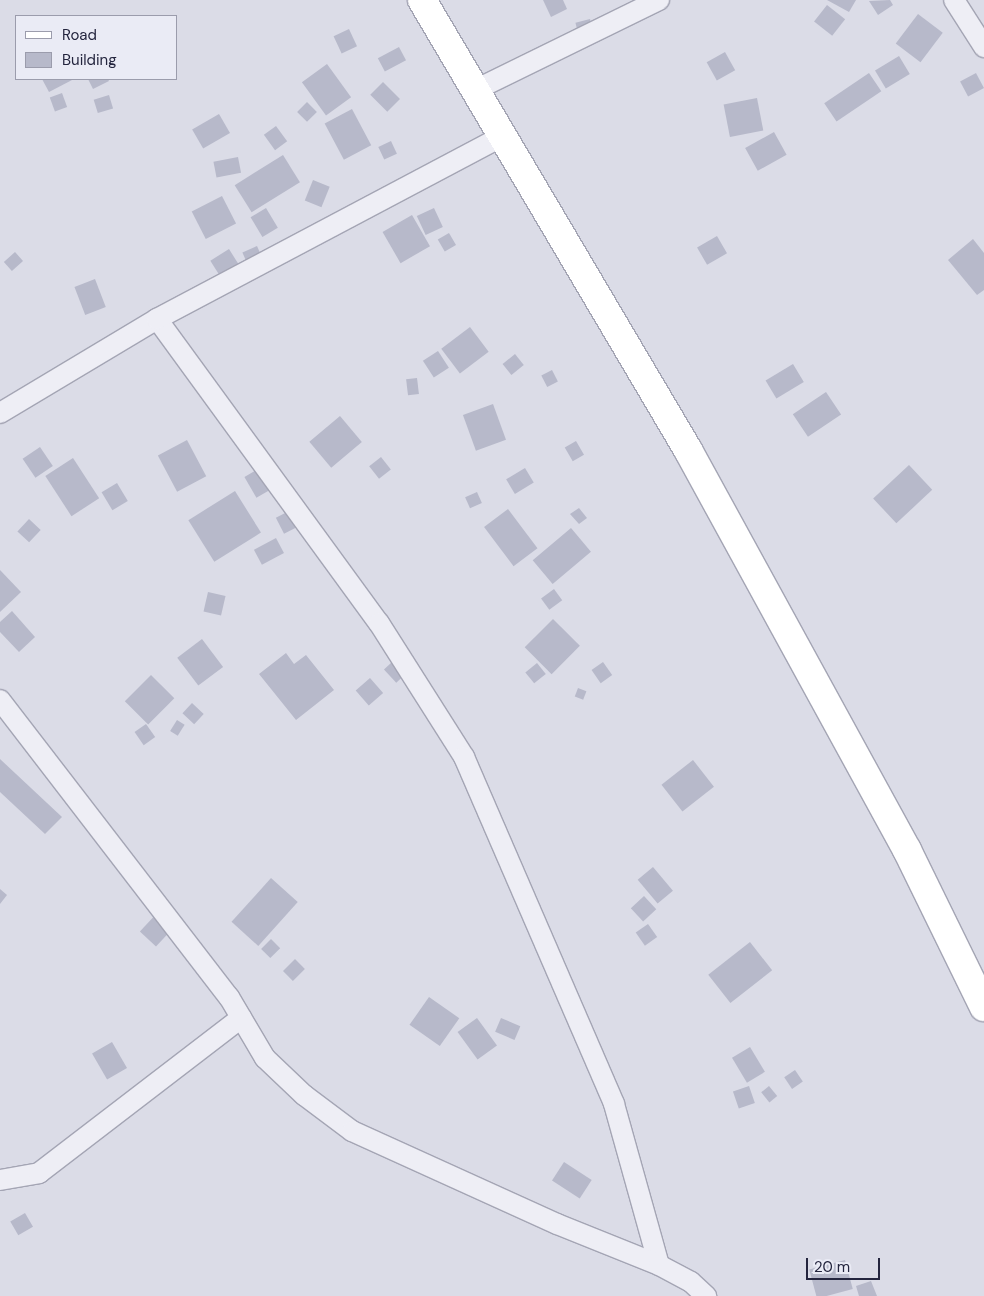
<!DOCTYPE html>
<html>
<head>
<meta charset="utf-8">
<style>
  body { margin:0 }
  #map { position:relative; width:984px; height:1296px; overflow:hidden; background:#dbdce7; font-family:"DM Sans",sans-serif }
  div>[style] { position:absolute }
  .building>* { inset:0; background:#b7b9ca; transform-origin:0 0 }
  .roads { filter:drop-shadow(1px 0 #a4a5b4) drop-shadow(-1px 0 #a4a5b4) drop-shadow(0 1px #a4a5b4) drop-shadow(0 -1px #a4a5b4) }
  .street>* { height:20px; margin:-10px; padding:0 10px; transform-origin:10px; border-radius:10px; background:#eeeef5 }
  .secondary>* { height:28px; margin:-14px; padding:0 14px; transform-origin:14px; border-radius:14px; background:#fff }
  span { translate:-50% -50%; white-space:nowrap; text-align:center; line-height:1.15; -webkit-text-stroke:5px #eaebf5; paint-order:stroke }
  .legend { position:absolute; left:15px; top:15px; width:162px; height:65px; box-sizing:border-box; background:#eaebf5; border:1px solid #9b9cac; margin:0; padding:6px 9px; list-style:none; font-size:15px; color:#24253e }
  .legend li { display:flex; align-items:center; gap:10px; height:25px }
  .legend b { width:25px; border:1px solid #9b9cac }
  .scale { position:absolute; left:806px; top:1258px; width:74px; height:22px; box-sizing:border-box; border:2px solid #24253e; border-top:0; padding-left:6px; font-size:15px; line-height:18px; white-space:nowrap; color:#24253e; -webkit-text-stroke:4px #eaebf5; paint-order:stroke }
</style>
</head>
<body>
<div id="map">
  <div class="building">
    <i style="clip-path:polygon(543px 0,563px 0,567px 9px,551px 17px)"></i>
    <i style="clip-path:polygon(827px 0,856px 0,849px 12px)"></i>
    <i style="clip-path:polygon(890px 0,893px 5px,878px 15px,869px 1px)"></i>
    <i style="left:827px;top:5px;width:23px;height:21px;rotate:38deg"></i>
    <i style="left:918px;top:14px;width:31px;height:37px;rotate:37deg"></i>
    <i style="left:590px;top:19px;width:12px;height:15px;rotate:76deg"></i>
    <i style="left:349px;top:29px;width:19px;height:17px;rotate:65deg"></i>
    <i style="left:399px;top:47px;width:15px;height:24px;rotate:62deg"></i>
    <i style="left:725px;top:52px;width:21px;height:21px;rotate:61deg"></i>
    <i style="left:899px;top:56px;width:21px;height:28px;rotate:59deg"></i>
    <i style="left:327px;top:64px;width:41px;height:31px;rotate:54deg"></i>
    <i style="left:869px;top:73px;width:22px;height:54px;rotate:56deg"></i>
    <i style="left:976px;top:73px;width:17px;height:18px;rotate:62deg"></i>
    <i style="clip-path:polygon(42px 79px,74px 79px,49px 92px)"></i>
    <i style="clip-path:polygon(88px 79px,108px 79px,109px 81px,93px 89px)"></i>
    <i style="left:383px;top:82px;width:24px;height:18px;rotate:45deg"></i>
    <i style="left:62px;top:93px;width:15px;height:13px;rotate:70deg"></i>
    <i style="left:109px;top:95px;width:14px;height:16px;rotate:73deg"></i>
    <i style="left:757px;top:98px;width:33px;height:34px;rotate:79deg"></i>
    <i style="left:307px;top:102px;width:14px;height:14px;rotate:45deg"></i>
    <i style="left:352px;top:109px;width:41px;height:31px;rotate:62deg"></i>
    <i style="left:219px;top:114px;width:22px;height:31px;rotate:60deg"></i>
    <i style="left:276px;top:126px;width:19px;height:15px;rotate:54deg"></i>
    <i style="left:774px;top:132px;width:26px;height:33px;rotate:61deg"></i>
    <i style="left:391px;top:141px;width:14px;height:14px;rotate:65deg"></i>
    <i style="left:283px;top:155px;width:32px;height:57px;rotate:58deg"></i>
    <i style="left:238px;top:157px;width:16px;height:25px;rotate:79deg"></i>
    <i style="left:313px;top:180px;width:18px;height:22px;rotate:22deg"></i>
    <i style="left:222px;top:196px;width:31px;height:34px;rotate:63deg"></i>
    <i style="left:266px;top:208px;width:23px;height:18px;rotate:59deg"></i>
    <i style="left:434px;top:208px;width:21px;height:19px;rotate:65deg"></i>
    <i style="left:412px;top:215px;width:36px;height:34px;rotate:60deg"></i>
    <i style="left:449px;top:233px;width:14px;height:13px;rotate:60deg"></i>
    <i style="left:717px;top:236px;width:20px;height:23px;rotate:60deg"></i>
    <i style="clip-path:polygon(973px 239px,984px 253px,984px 290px,977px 295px,948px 260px)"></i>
    <i style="left:257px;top:246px;width:12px;height:16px;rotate:66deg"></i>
    <i style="left:229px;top:249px;width:19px;height:22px;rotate:58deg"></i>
    <i style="left:15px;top:252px;width:12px;height:15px;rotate:48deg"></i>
    <i style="left:95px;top:279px;width:30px;height:22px;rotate:69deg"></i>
    <i style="left:470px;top:327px;width:31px;height:36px;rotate:53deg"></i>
    <i style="left:438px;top:351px;width:20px;height:18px;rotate:57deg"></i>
    <i style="left:515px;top:354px;width:14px;height:16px;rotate:51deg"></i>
    <i style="left:793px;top:364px;width:21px;height:32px;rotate:59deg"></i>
    <i style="left:552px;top:370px;width:13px;height:12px;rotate:63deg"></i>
    <i style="left:417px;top:378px;width:16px;height:11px;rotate:83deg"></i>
    <i style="left:826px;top:392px;width:27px;height:40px;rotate:56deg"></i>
    <i style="left:493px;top:404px;width:38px;height:32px;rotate:70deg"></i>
    <i style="left:340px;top:416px;width:34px;height:40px;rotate:50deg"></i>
    <i style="left:187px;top:440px;width:41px;height:33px;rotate:62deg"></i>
    <i style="left:576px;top:441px;width:16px;height:13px;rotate:60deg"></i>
    <i style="left:40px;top:447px;width:23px;height:21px;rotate:56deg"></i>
    <i style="left:381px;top:457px;width:16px;height:15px;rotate:52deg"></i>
    <i style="left:73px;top:458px;width:48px;height:33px;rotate:57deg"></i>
    <i style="left:909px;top:465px;width:34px;height:49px;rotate:47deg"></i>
    <i style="left:260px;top:468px;width:24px;height:18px;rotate:60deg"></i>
    <i style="left:525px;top:468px;width:17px;height:22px;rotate:59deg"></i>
    <i style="left:117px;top:483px;width:21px;height:18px;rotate:59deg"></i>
    <i style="left:235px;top:491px;width:49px;height:55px;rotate:58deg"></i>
    <i style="left:477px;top:492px;width:12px;height:13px;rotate:66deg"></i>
    <i style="clip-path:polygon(579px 508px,587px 518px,579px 524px,570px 514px)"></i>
    <i style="left:508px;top:509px;width:49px;height:30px;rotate:53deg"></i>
    <i style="left:291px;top:510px;width:18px;height:17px;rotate:63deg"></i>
    <i style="left:29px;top:519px;width:16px;height:17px;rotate:43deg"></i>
    <i style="left:571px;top:528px;width:31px;height:50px;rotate:50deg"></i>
    <i style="left:276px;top:538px;width:17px;height:25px;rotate:62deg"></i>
    <i style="clip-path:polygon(0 570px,21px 592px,0 612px)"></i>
    <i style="left:554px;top:589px;width:14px;height:16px;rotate:54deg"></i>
    <i style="left:208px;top:592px;width:18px;height:20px;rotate:13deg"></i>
    <i style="clip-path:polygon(12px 611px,35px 637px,19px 652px,0 632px,0 622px)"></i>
    <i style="left:553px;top:619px;width:38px;height:40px;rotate:45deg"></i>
    <i style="left:202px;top:639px;width:35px;height:31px;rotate:53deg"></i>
    <i style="clip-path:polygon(286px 653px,294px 664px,306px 655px,334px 690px,296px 720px,259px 674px)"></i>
    <i style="left:392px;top:662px;width:18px;height:11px;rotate:47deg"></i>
    <i style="left:603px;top:662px;width:16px;height:14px;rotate:55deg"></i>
    <i style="left:537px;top:663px;width:14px;height:15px;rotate:51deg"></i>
    <i style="left:151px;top:675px;width:33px;height:37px;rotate:45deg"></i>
    <i style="left:370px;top:678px;width:20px;height:19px;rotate:49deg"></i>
    <i style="left:578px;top:688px;width:9px;height:9px;rotate:21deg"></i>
    <i style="left:192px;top:703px;width:16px;height:14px;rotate:43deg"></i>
    <i style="left:177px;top:720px;width:9px;height:13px;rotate:32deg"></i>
    <i style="left:146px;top:724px;width:16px;height:14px;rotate:55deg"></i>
    <i style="clip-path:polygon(0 759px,62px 817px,45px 834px,0 792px)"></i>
    <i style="left:693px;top:760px;width:34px;height:40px;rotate:52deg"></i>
    <i style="left:653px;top:867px;width:31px;height:20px;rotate:50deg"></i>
    <i style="left:271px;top:878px;width:36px;height:59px;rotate:42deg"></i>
    <i style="clip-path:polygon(0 889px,7px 895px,0 904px)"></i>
    <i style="left:644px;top:896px;width:18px;height:18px;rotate:47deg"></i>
    <i style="left:159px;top:911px;width:22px;height:28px;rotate:43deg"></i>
    <i style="left:648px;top:924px;width:16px;height:15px;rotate:55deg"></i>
    <i style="left:271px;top:939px;width:13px;height:14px;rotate:45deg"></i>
    <i style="left:750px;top:942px;width:36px;height:53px;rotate:52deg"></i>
    <i style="left:295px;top:959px;width:14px;height:17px;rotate:45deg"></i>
    <i style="left:429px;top:997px;width:37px;height:34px;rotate:35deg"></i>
    <i style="left:477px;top:1018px;width:34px;height:24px;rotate:54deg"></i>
    <i style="left:501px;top:1018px;width:21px;height:15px;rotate:23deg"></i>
    <i style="left:112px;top:1042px;width:30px;height:23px;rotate:60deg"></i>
    <i style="left:750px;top:1047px;width:29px;height:21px;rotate:59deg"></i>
    <i style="left:795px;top:1070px;width:14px;height:13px;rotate:56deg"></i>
    <i style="left:749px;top:1086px;width:18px;height:17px;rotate:71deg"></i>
    <i style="left:769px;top:1086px;width:13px;height:10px;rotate:51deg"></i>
    <i style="left:564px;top:1162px;width:33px;height:22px;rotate:33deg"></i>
    <i style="left:25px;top:1213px;width:16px;height:17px;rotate:60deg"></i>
    <i style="left:845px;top:1260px;width:30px;height:37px;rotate:75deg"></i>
    <i style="clip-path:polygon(871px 1281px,877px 1296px,859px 1296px,856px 1286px)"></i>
  </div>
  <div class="roads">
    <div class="street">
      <i style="left:954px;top:0;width:56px;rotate:57.4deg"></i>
      <i style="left:475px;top:90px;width:205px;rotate:-26.1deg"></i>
      <i style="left:157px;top:319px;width:376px;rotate:53.9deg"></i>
      <i style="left:379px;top:623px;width:159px;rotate:57.6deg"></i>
      <i style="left:464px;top:757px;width:378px;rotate:66.6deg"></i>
      <i style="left:614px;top:1104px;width:167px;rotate:74.4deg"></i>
      <i style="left:0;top:413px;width:183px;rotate:-30.9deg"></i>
      <i style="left:157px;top:319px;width:391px;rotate:-27.9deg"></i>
      <i style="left:0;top:700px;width:375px;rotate:52.4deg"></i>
      <i style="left:229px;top:997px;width:71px;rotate:59.5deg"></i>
      <i style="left:265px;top:1058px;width:54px;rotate:43.5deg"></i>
      <i style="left:304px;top:1095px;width:60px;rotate:36.9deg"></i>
      <i style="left:352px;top:1131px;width:225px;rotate:24.4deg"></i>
      <i style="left:557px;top:1224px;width:110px;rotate:21.9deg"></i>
      <i style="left:659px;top:1265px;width:36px;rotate:28deg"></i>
      <i style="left:691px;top:1282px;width:21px;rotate:43deg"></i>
      <i style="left:0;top:1180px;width:40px;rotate:-10deg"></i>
      <i style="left:39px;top:1173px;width:255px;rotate:-37.5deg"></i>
    </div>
    <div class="secondary">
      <i style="left:422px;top:0;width:523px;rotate:59.41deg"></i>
      <i style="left:688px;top:450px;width:456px;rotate:61.3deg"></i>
      <i style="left:907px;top:850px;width:175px;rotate:63.9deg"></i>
    </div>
  </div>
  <ul class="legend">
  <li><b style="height:6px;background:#fff"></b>Road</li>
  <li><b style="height:14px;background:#b7b9ca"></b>Building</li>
  </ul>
  <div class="scale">20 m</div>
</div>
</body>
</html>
